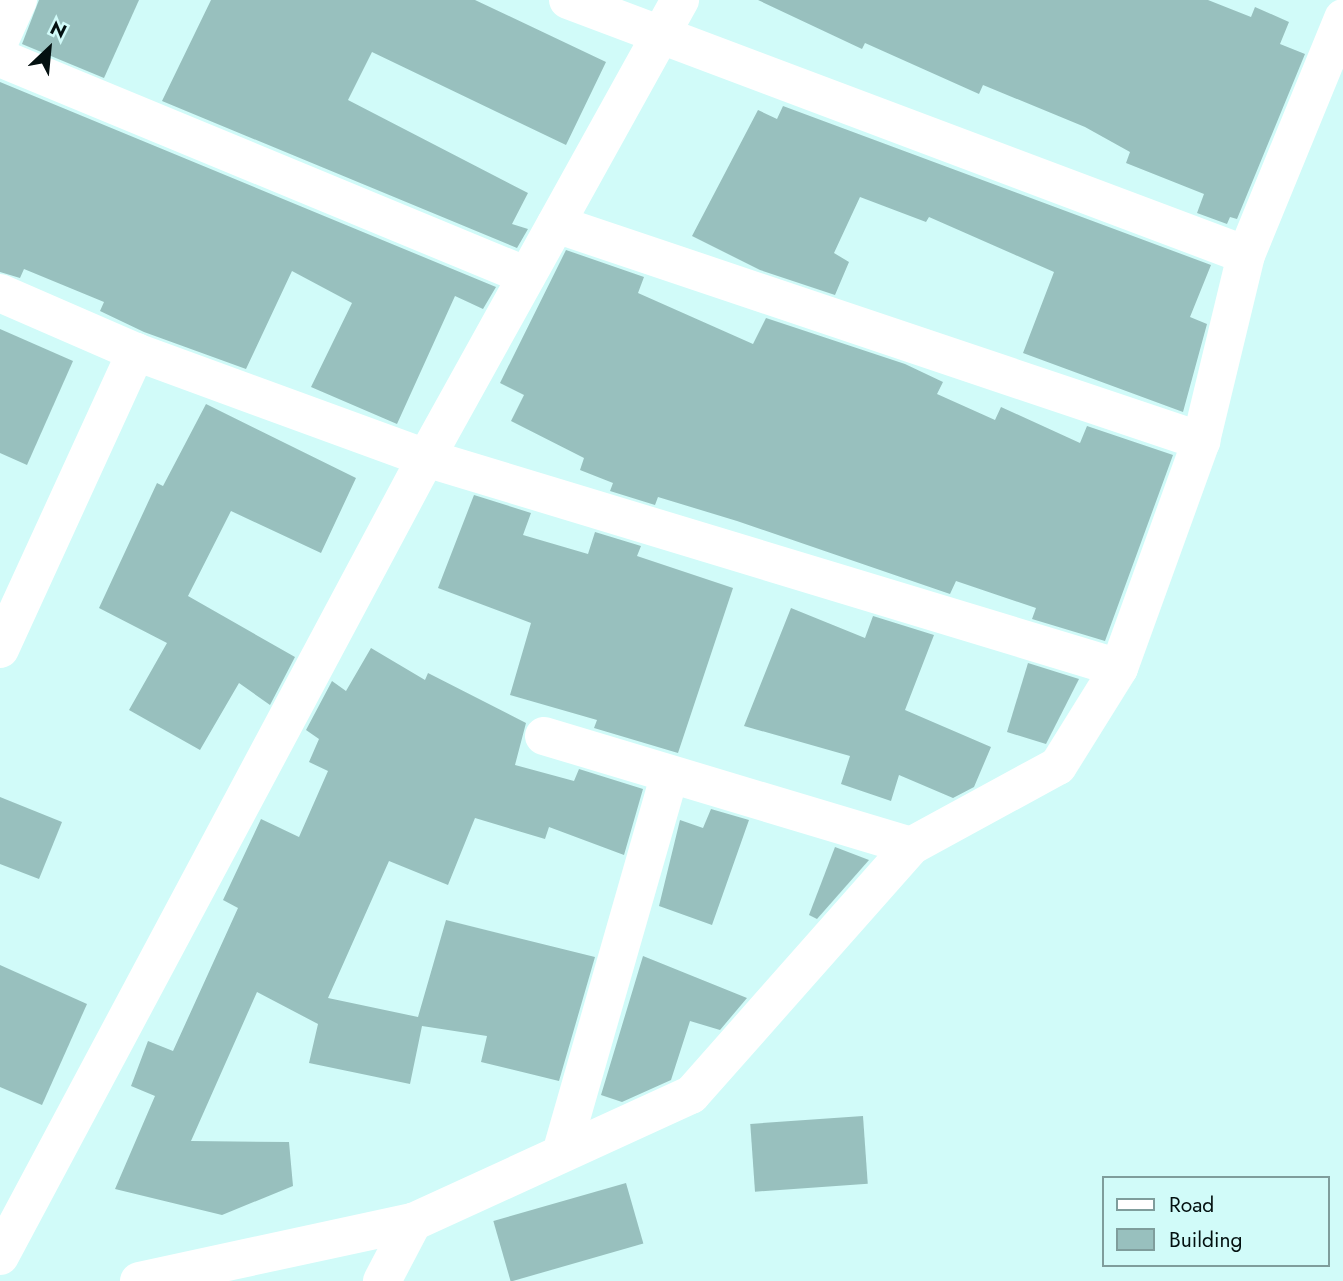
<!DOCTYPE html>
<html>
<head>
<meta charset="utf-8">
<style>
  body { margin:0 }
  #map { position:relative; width:1343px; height:1281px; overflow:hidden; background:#d1fbf9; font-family:Jost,sans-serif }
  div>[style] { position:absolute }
  .building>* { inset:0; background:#98c0be; transform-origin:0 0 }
  .minor>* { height:38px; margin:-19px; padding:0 19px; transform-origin:19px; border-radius:19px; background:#fff }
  span { translate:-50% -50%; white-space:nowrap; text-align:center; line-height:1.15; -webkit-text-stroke:5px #d1fbf9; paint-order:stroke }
  .legend { position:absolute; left:1102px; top:1176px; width:228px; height:91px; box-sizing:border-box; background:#d1fbf9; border:2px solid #7f9d9c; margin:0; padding:9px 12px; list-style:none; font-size:21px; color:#031010 }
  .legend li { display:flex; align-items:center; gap:14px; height:35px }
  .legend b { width:35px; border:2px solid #7f9d9c }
  .north { position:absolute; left:14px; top:14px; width:70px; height:70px; -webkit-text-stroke:5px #d1fbf9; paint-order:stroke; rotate:26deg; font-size:19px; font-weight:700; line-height:28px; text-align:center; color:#031010 }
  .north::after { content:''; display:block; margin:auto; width:24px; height:32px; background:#031010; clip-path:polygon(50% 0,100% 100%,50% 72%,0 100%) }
</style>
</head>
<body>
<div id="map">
  <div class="building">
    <i style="clip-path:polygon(39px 0,139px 0,104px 78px,22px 44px)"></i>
    <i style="clip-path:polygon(211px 0,475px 0,606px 62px,566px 145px,372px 52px,348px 100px,528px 193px,512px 224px,528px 229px,517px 248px,162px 101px)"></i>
    <i style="clip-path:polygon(758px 0,1208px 0,1251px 17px,1255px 7px,1289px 22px,1280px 44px,1305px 54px,1237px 219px,1230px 217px,1227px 224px,1197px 213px,1204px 194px,1126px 163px,1130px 152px,1085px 127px,983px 85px,979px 94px,865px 43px,862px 49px)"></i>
    <i style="clip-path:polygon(0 82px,496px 287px,483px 309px,455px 296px,397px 424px,311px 387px,352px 303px,292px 271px,246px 369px,144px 332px,100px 311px,104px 302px,24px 269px,20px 278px,0 272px)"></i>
    <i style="clip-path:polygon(783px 106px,1211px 265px,1190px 317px,1207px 324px,1183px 412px,1023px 353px,1054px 272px,929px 217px,926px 222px,860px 197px,834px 253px,849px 262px,835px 295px,760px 270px,692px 236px,758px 110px,777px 119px)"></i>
    <i style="clip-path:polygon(566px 250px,644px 277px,638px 293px,753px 344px,766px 318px,905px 364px,943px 382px,937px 394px,995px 420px,1001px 407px,1080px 443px,1087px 426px,1173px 455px,1105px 641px,1032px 619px,1036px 608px,956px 581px,950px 594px,737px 521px,658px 497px,655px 505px,610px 491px,613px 483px,580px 470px,584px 458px,511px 421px,524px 395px,500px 383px)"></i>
    <i style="clip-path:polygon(0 329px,73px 361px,27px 465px,0 453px)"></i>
    <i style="clip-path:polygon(206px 404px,356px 478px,321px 553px,231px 511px,188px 596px,295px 657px,270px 705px,239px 683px,200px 750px,129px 710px,167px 643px,99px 608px,157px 483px,163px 486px)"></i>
    <i style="clip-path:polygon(474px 495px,531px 513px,523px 535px,588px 554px,595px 532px,641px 546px,637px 556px,733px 588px,678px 753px,594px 728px,597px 720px,510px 695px,531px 623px,438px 588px)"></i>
    <i style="clip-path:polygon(791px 608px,865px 638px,873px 616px,934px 635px,905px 710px,991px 747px,974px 787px,953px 798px,899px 775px,891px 801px,841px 784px,850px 756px,744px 726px)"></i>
    <i style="clip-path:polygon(371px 648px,425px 680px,428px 673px,526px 723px,515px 765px,574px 781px,579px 769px,643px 789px,624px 855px,549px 827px,545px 839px,475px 818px,448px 885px,389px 861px,328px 998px,418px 1017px,446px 920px,595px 957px,559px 1081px,481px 1062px,487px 1036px,422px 1026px,410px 1084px,309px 1063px,318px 1024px,257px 992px,191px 1141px,289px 1142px,293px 1186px,222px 1215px,115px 1189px,155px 1096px,131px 1086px,148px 1041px,173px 1051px,238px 908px,223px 900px,261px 819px,299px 837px,328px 771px,309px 762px,319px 739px,306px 730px,332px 681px,346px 691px)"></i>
    <i style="clip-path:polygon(1028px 663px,1079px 679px,1046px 744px,1007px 732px)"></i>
    <i style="clip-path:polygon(0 797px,62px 822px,39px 879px,0 864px)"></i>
    <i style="clip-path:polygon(711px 809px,749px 820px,712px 925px,659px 906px,680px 820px,703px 828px)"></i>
    <i style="clip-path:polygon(835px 847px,869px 860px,817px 919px,809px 915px)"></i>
    <i style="clip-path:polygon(643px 956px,747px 998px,720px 1030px,690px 1021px,671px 1080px,622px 1102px,601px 1095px)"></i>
    <i style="clip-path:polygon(0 965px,87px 1004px,42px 1105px,0 1087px)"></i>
    <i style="left:863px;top:1116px;width:68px;height:113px;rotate:86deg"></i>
    <i style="left:626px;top:1183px;width:63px;height:138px;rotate:74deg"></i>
  </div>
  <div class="minor">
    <i style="left:568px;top:0;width:724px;rotate:20.61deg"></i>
    <i style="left:0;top:40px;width:44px;rotate:-65.8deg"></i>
    <i style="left:0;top:58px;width:570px;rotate:22.47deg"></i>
    <i style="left:556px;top:224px;width:681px;rotate:18.59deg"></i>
    <i style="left:0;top:293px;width:148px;rotate:23.5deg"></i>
    <i style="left:136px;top:352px;width:309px;rotate:20.1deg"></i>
    <i style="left:426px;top:458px;width:724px;rotate:16.86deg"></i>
    <i style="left:0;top:649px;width:327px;rotate:-65.4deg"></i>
    <i style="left:544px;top:736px;width:383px;rotate:16.7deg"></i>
    <i style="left:562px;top:1150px;width:391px;rotate:-74deg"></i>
    <i style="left:0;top:1256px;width:905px;rotate:-61.91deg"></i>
    <i style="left:426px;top:458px;width:524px;rotate:-60.99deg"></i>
    <i style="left:139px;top:1281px;width:280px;rotate:-12.2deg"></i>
    <i style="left:413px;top:1222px;width:306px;rotate:-24.6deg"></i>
    <i style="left:691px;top:1095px;width:332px;rotate:-48.5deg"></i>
    <i style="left:911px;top:846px;width:167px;rotate:-28.6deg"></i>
    <i style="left:1058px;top:766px;width:115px;rotate:-58.1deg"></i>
    <i style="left:1119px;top:668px;width:241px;rotate:-70.1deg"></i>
    <i style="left:1201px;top:441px;width:191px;rotate:-76.4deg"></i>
    <i style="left:1246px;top:255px;width:256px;rotate:-67.7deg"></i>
    <i style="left:382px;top:1281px;width:67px;rotate:-62.3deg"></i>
  </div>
  <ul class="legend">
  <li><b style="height:9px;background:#fff"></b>Road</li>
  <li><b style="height:19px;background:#98c0be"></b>Building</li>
  </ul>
  <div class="north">N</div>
</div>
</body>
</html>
